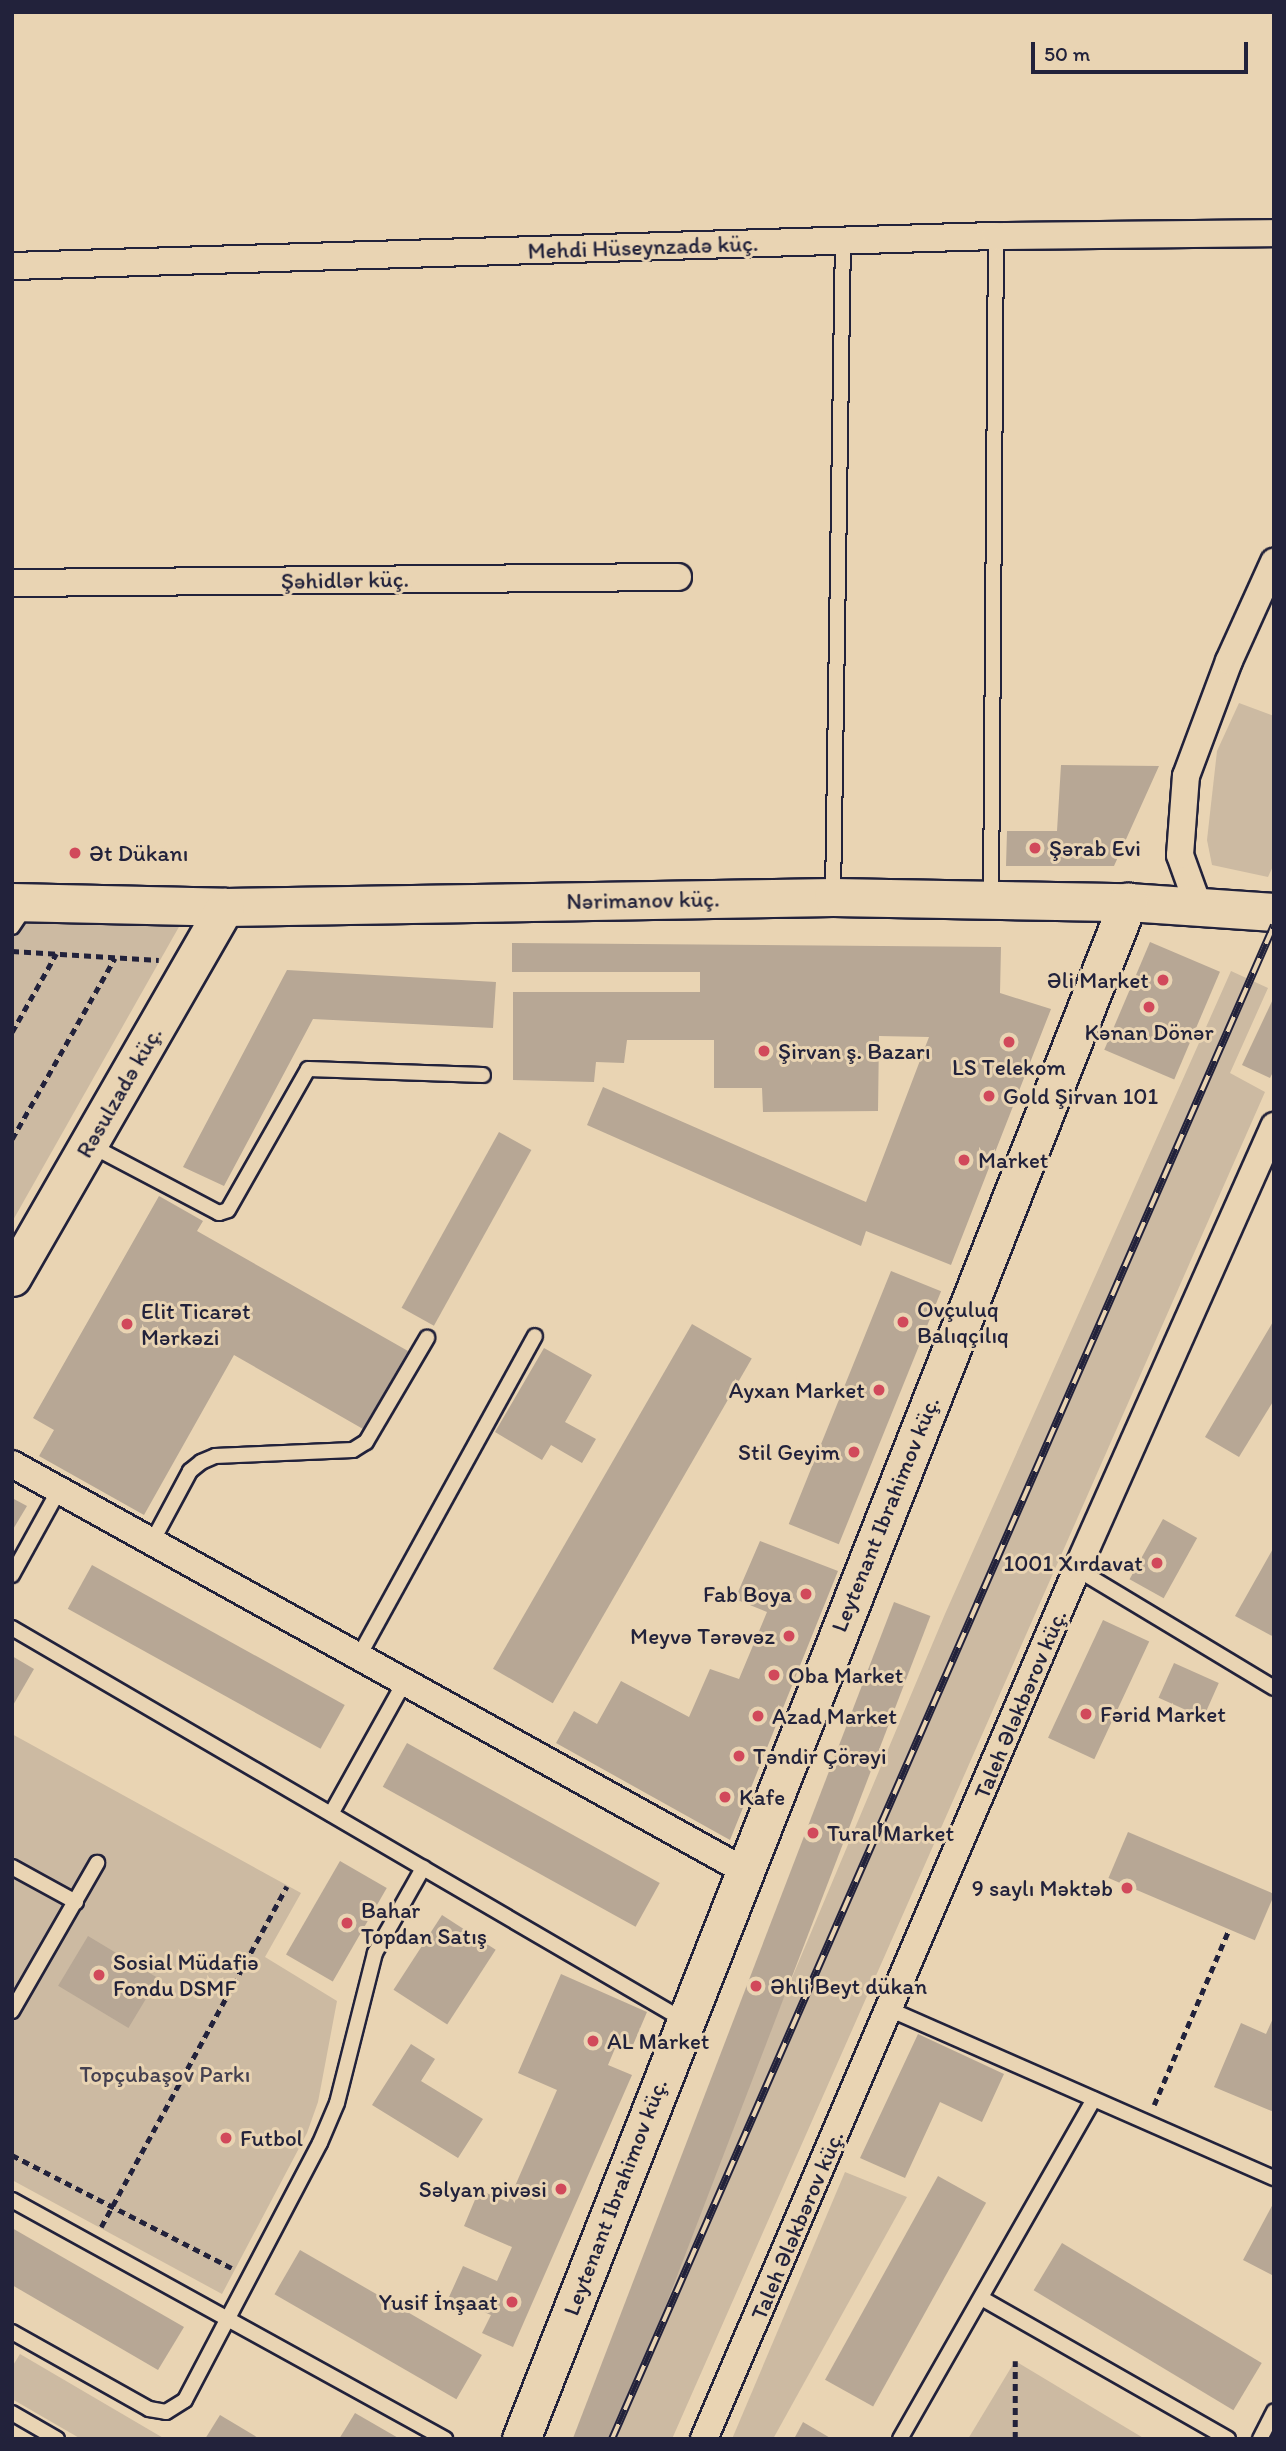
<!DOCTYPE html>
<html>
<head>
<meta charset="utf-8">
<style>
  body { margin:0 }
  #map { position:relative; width:1286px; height:2451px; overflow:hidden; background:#e9d4b3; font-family:Itim,sans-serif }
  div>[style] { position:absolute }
  .green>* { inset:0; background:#ccbaa2 }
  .building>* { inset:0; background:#b7a795; transform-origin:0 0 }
  .path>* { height:4.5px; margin-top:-2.25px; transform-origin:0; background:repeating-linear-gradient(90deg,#22223b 0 7px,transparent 0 12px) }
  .roads { filter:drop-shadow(2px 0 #22223b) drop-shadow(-2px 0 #22223b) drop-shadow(0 2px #22223b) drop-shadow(0 -2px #22223b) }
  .lane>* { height:14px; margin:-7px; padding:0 7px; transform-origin:7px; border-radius:7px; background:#e9d4b3 }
  .street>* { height:26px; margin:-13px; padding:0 13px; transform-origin:13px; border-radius:13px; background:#e9d4b3 }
  .secondary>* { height:37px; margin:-18.5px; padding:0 18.5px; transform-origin:18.5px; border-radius:18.5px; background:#e9d4b3 }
  .rail>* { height:8px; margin-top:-4px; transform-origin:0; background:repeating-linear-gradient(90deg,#e9d4b3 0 16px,#22223b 0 32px); box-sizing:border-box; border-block:2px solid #22223b }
  .dots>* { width:19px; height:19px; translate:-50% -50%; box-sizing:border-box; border:4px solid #e9d4b3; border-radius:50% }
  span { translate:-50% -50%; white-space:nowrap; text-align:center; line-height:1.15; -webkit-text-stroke:6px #e9d4b3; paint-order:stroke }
  .street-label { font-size:23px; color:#22223b }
  .poi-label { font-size:23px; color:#22223b }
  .left { translate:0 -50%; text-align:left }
  .right { translate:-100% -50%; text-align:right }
  .park-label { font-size:23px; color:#444050 }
  .frame { position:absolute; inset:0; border:14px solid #22223b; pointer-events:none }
  .scale { position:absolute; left:1031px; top:42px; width:217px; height:32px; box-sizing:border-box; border:4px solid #22223b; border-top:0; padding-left:9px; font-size:21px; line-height:24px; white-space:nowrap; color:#22223b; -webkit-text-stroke:5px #e9d4b3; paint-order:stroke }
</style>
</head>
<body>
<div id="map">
  <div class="green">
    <i style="clip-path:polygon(1239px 703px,1274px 716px,1274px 864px,1268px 877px,1212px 865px,1207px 840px,1217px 751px)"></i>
    <i style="clip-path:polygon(12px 921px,180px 925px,12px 1222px)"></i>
    <i style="clip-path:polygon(1231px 971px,1268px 988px,1230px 1073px,1265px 1092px,672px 2439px,598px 2439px,945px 1614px)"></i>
    <i style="clip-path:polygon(12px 1734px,301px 1893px,265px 1957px,337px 2001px,318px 2102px,307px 2133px,222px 2294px,12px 2180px)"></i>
    <i style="clip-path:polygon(845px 2172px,907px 2197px,773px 2439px,732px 2439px)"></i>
    <i style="clip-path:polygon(20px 2354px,165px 2439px,81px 2439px,12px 2399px,12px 2367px)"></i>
    <i style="clip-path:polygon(1015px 2361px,1145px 2439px,968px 2439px)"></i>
  </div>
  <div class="building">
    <i style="clip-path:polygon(1061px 765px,1159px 766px,1114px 866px,1006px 866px,1007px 831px,1057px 831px)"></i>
    <i style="left:1150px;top:942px;width:76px;height:117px;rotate:23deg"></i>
    <i style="clip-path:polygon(512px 943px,1001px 947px,1000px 993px,1051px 1009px,951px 1265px,866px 1231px,861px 1246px,587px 1125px,603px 1087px,866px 1202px,929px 1037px,879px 1036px,878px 1111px,763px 1112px,762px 1088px,714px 1088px,714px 1040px,627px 1040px,624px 1063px,596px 1062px,594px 1082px,513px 1080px,513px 992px,700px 992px,700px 972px,512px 972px)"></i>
    <i style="clip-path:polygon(287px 970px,496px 982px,493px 1028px,313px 1019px,224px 1186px,183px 1167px)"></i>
    <i style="clip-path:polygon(1274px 997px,1274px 1070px,1270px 1078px,1242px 1065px)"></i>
    <i style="left:499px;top:1132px;width:37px;height:201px;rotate:29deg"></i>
    <i style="clip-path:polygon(159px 1196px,203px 1221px,197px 1231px,408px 1351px,363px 1429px,234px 1355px,144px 1515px,39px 1456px,54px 1430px,33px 1418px)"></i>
    <i style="left:891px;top:1271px;width:54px;height:273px;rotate:22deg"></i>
    <i style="clip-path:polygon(1274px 1320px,1274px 1400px,1239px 1457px,1205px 1437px)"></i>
    <i style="left:692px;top:1324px;width:69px;height:398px;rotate:30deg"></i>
    <i style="clip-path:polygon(544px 1348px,592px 1375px,565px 1422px,596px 1439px,582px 1463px,551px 1445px,542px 1460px,495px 1432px)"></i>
    <i style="clip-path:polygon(12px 1498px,27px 1506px,12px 1531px)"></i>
    <i style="left:1163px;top:1519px;width:39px;height:69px;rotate:29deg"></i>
    <i style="clip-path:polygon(760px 1541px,838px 1571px,730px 1840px,556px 1743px,574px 1711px,597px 1724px,621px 1681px,689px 1717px,710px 1669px,739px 1679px,767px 1612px,735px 1599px)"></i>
    <i style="clip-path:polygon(1274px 1547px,1274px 1637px,1235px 1616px)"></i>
    <i style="left:92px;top:1565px;width:289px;height:50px;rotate:29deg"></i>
    <i style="left:894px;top:1602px;width:39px;height:907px;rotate:21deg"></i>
    <i style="left:1103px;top:1620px;width:51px;height:130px;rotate:25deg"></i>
    <i style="clip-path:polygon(12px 1656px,34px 1669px,12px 1707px)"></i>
    <i style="left:1174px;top:1663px;width:49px;height:38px;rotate:24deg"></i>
    <i style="left:407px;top:1743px;width:289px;height:50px;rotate:29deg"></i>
    <i style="left:1128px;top:1832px;width:159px;height:50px;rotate:23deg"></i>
    <i style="left:340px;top:1861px;width:54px;height:108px;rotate:30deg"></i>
    <i style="left:442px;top:1915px;width:64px;height:89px;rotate:33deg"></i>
    <i style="left:88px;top:1936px;width:82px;height:58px;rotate:31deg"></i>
    <i style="clip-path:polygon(561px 1974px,647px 2012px,633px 2045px,619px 2039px,608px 2065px,632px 2075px,513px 2347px,482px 2333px,491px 2315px,449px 2297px,463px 2266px,497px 2281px,512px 2247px,464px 2226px,479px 2190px,508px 2202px,557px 2090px,518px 2073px)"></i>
    <i style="clip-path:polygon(1274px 2016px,1274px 2112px,1214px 2087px,1241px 2023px,1266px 2034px)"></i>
    <i style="clip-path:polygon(918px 2034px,1004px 2074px,982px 2122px,940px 2102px,905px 2178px,860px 2158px)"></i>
    <i style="clip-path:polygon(411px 2044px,435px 2059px,421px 2081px,483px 2119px,458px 2158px,372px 2105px)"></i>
    <i style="left:938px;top:2176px;width:55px;height:233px;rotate:29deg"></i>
    <i style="clip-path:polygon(1274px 2202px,1274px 2276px,1243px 2260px)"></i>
    <i style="clip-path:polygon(12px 2228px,184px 2327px,158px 2370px,12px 2285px)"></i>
    <i style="left:1062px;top:2243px;width:233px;height:55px;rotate:31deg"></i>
    <i style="left:300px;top:2250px;width:210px;height:51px;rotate:30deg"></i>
    <i style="clip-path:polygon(355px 2413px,400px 2439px,339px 2439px)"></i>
    <i style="clip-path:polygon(220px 2415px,260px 2439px,205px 2439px)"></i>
    <i style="clip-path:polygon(803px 2422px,832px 2439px,794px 2439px)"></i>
  </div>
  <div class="path">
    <i style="left:12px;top:951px;width:147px;rotate:3.5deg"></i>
    <i style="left:12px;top:1032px;width:90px;rotate:-60.6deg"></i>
    <i style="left:12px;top:1139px;width:208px;rotate:-60.4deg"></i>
    <i style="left:1154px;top:2105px;width:191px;rotate:-66.9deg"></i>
    <i style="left:12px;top:2155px;width:247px;rotate:27.2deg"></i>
    <i style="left:101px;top:2227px;width:388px;rotate:-61.4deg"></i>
    <i style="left:1015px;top:2439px;width:78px;rotate:-90deg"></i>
  </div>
  <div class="roads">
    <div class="lane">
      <i style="left:833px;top:896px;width:655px;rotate:-89.13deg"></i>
      <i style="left:991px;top:899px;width:663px;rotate:-89.57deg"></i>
      <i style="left:12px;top:927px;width:27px;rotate:-56deg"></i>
      <i style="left:90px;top:1145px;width:146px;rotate:27.8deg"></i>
      <i style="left:219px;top:1213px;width:9px;rotate:-18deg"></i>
      <i style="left:228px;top:1210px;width:162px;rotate:-60.4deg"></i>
      <i style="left:308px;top:1069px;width:175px;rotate:2deg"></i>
      <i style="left:152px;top:1542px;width:81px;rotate:-61.8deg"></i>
      <i style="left:190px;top:1471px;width:14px;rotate:-39deg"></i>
      <i style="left:201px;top:1462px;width:15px;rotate:-23deg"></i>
      <i style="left:215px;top:1456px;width:138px;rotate:-2.5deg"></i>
      <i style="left:353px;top:1450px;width:15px;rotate:-32deg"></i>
      <i style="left:366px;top:1442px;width:121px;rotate:-59.6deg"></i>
      <i style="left:1077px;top:1569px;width:230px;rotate:31.1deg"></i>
      <i style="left:12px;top:1575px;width:97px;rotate:-61.1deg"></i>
      <i style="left:12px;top:1628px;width:779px;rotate:30.28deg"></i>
      <i style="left:359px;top:1656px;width:365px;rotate:-61.2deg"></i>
      <i style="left:331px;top:1814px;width:152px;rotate:-60.9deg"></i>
      <i style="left:12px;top:1867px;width:73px;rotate:28.7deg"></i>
      <i style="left:891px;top:2010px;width:418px;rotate:23.7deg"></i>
      <i style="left:12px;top:2011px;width:171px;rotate:-60.1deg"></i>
      <i style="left:12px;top:2200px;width:495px;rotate:28.9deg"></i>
      <i style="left:983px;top:2299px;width:282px;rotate:29.7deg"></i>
      <i style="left:12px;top:2332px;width:157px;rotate:29.3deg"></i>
      <i style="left:149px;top:2409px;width:17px;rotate:10deg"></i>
      <i style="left:166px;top:2412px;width:22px;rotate:-32deg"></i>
      <i style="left:185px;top:2400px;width:290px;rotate:-62.3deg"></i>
      <i style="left:320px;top:2143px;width:43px;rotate:-67deg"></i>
      <i style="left:337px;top:2103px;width:155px;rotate:-75.8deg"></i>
      <i style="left:375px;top:1953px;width:98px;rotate:-60.5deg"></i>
      <i style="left:12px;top:2413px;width:52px;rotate:30deg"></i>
      <i style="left:900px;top:2439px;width:391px;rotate:-60.3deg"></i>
      <i style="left:1260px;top:2439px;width:31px;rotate:-63deg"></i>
    </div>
    <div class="street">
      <i style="left:12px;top:266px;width:984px;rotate:-1.75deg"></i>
      <i style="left:996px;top:236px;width:278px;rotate:-0.6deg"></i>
      <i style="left:12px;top:583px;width:666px;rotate:-0.52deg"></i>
      <i style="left:1198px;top:905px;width:53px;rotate:-109.8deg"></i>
      <i style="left:1180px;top:855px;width:79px;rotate:-85.7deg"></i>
      <i style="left:1186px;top:776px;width:123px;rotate:-69.5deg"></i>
      <i style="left:1229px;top:661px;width:109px;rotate:-65.6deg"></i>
      <i style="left:12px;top:1464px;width:838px;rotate:29.04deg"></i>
      <i style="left:704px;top:2439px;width:947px;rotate:-66.79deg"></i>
      <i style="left:1077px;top:1569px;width:485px;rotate:-66deg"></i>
    </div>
    <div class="secondary">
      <i style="left:12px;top:902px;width:213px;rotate:1.3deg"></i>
      <i style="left:225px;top:907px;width:608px;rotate:-0.94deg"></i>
      <i style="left:833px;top:897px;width:295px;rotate:1deg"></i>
      <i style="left:1128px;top:902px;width:146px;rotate:3.9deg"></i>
      <i style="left:12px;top:1277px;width:427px;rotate:-60.1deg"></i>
      <i style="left:521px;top:2439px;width:1653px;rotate:-68.45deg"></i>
    </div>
  </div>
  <div class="rail">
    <i style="left:612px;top:2439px;width:1652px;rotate:-66.38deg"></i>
  </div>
  <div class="dots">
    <i style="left:1035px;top:848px;background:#d1495b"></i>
    <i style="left:75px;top:853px;background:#d1495b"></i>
    <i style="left:1163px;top:980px;background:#d1495b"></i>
    <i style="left:1149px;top:1007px;background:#d1495b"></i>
    <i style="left:1009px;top:1042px;background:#d1495b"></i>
    <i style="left:764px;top:1051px;background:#d1495b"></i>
    <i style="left:989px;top:1096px;background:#d1495b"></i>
    <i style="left:964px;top:1160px;background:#d1495b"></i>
    <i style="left:903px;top:1322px;background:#d1495b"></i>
    <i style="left:127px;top:1324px;background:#d1495b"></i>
    <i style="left:879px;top:1390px;background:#d1495b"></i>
    <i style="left:854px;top:1452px;background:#d1495b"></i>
    <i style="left:1157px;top:1563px;background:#d1495b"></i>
    <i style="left:806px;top:1594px;background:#d1495b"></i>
    <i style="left:789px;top:1636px;background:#d1495b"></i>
    <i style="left:774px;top:1675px;background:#d1495b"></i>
    <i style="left:1086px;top:1714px;background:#d1495b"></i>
    <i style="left:758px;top:1716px;background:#d1495b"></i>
    <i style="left:739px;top:1756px;background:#d1495b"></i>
    <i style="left:725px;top:1797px;background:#d1495b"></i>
    <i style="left:813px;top:1833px;background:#d1495b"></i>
    <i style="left:1127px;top:1888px;background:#d1495b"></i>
    <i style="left:347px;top:1923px;background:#d1495b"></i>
    <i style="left:99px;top:1975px;background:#d1495b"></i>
    <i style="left:756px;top:1986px;background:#d1495b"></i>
    <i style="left:593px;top:2041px;background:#d1495b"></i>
    <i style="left:226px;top:2138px;background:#d1495b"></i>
    <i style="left:561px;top:2189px;background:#d1495b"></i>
    <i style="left:512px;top:2302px;background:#d1495b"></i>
  </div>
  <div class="street-label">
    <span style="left:643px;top:247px;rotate:-2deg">Mehdi Hüseynzadə küç.</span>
    <span style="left:345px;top:580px;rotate:-1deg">Şəhidlər küç.</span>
    <span style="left:643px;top:900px;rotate:-1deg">Nərimanov küç.</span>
    <span style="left:119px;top:1092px;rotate:-60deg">Rəsulzadə küç.</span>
    <span style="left:885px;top:1514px;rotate:-68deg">Leytenant Ibrahimov küç.</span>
    <span style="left:1020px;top:1704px;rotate:-67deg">Taleh Ələkbərov küç.</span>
    <span style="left:615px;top:2197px;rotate:-69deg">Leytenant Ibrahimov küç.</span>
    <span style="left:797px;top:2225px;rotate:-67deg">Taleh Ələkbərov küç.</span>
  </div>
  <div class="poi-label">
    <span class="left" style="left:1049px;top:848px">Şərab Evi</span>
    <span class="left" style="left:89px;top:853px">Ət Dükanı</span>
    <span class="right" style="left:1149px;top:980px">Əli Market</span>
    <span style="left:1149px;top:1032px">Kənan Dönər</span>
    <span class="left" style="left:778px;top:1051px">Şirvan ş. Bazarı</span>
    <span style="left:1009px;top:1067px">LS Telekom</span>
    <span class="left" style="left:1003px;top:1096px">Gold Şirvan 101</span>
    <span class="left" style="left:978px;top:1160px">Market</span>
    <span class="left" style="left:917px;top:1322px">Ovçuluq<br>Balıqçılıq</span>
    <span class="left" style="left:141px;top:1324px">Elit Ticarət<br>Mərkəzi</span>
    <span class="right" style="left:865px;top:1390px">Ayxan Market</span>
    <span class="right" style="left:840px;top:1452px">Stil Geyim</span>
    <span class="right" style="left:1143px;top:1563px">1001 Xırdavat</span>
    <span class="right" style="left:792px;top:1594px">Fab Boya</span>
    <span class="right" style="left:775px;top:1636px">Meyvə Tərəvəz</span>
    <span class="left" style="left:788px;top:1675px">Oba Market</span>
    <span class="left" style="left:1100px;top:1714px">Fərid Market</span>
    <span class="left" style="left:772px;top:1716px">Azad Market</span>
    <span class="left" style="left:753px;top:1756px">Təndir Çörəyi</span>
    <span class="left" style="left:739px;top:1797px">Kafe</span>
    <span class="left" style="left:827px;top:1833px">Tural Market</span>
    <span class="right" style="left:1113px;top:1888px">9 saylı Məktəb</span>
    <span class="left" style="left:361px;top:1923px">Bahar<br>Topdan Satış</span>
    <span class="left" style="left:113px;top:1975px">Sosial Müdafiə<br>Fondu DSMF</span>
    <span class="left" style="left:770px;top:1986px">Əhli Beyt dükan</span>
    <span class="left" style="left:607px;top:2041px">AL Market</span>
    <span class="left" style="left:240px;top:2138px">Futbol</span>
    <span class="right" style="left:547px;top:2189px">Səlyan pivəsi</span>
    <span class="right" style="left:498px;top:2302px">Yusif İnşaat</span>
  </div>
  <div class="park-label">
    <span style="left:165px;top:2074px">Topçubaşov Parkı</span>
  </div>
  <div class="frame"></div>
  <div class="scale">50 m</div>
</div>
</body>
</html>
